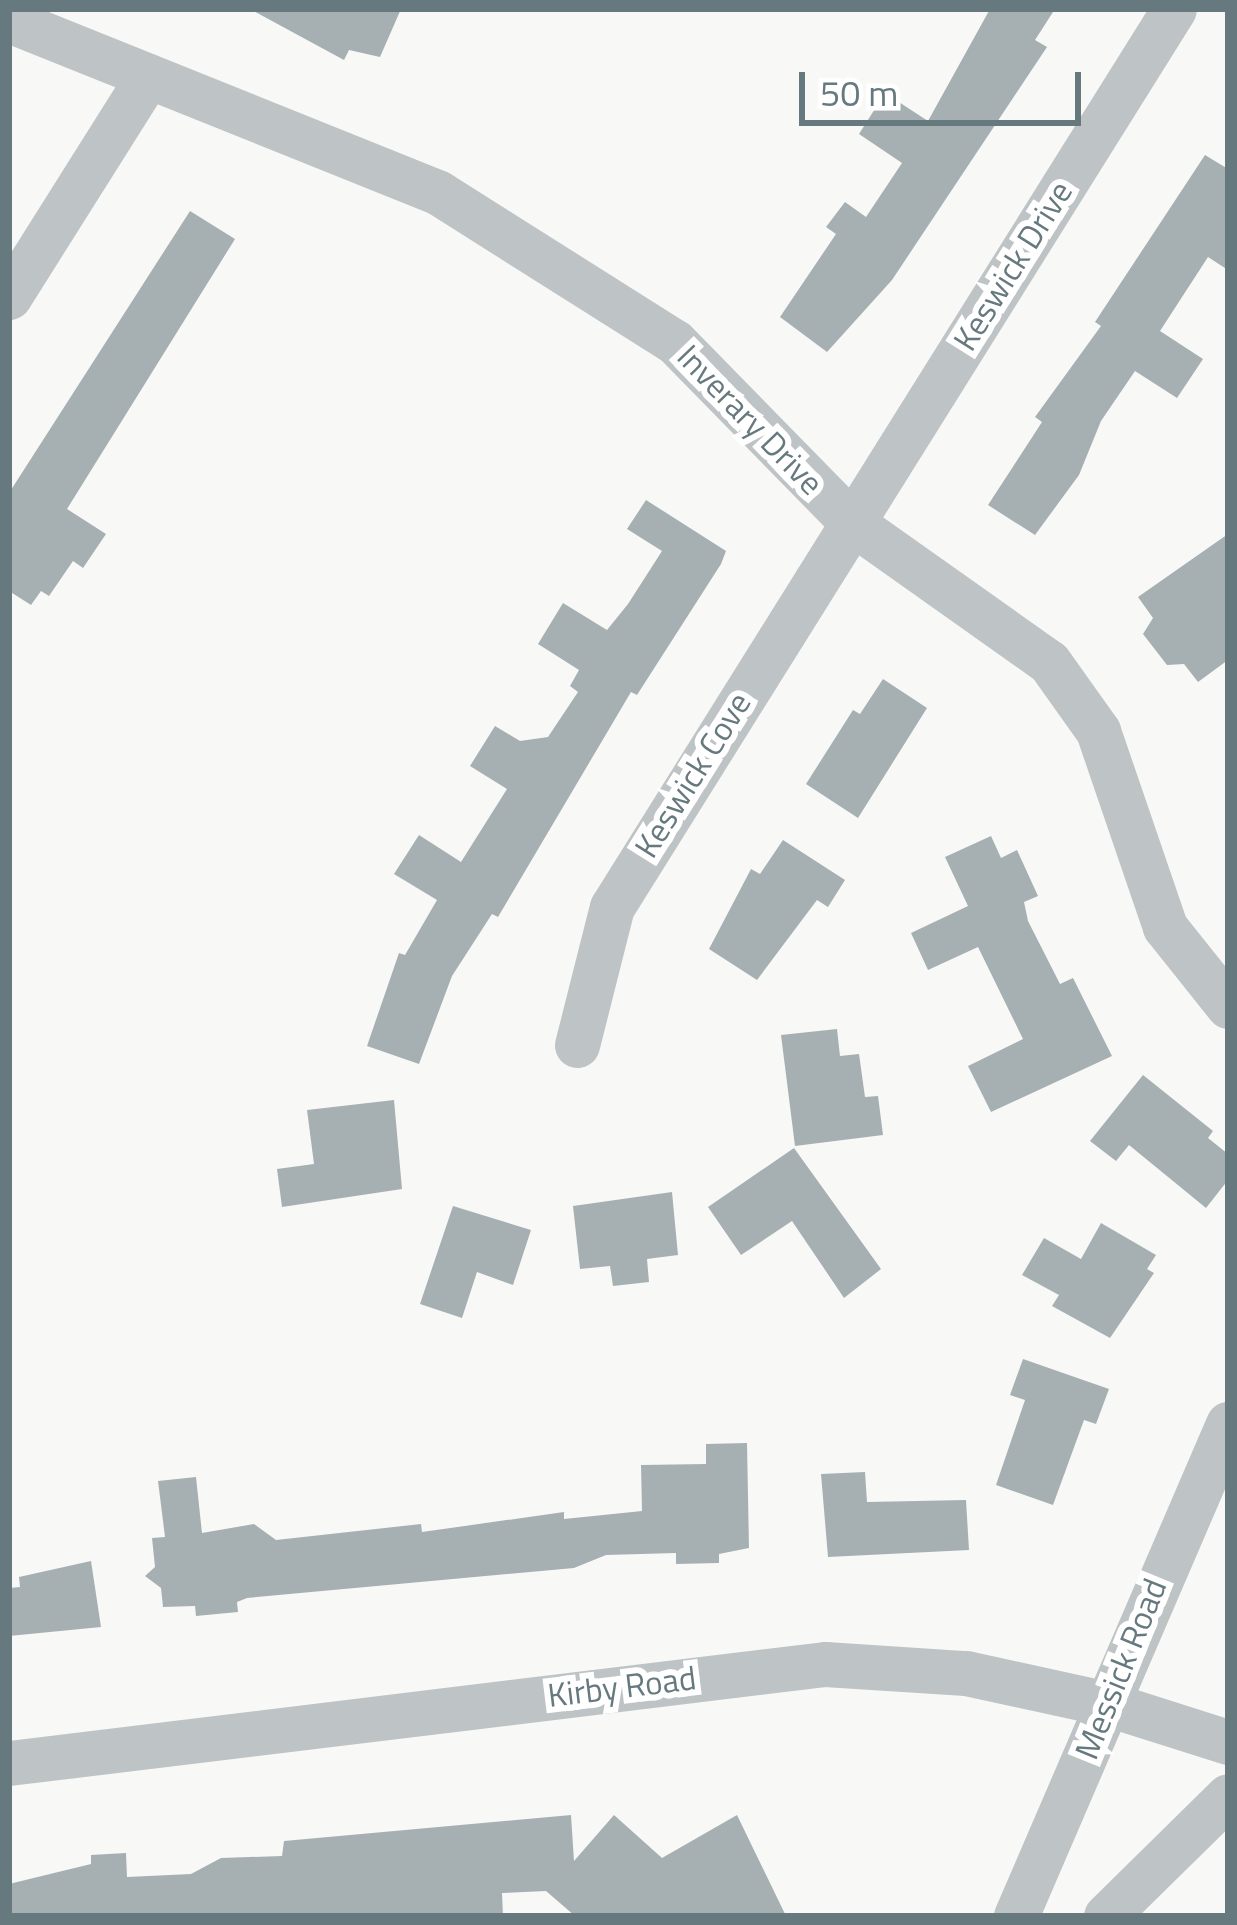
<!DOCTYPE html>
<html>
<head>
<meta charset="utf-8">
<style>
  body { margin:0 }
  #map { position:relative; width:1237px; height:1925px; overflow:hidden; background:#f8f8f6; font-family:"Titillium Web",sans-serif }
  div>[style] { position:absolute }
  .building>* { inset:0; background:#a6b0b3 }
  .minor>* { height:45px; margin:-22.5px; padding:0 22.5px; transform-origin:22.5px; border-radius:22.5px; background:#bec3c5 }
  span { translate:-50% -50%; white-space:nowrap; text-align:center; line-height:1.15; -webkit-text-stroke:12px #fff; paint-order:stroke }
  .street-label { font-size:33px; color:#66797e }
  .frame { position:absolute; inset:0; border:12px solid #66797e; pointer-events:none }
  .scale { position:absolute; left:799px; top:72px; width:282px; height:54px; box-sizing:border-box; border:6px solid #66797e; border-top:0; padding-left:15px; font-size:36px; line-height:42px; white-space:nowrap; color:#66797e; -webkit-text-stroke:9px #fff; paint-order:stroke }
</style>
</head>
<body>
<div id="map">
  <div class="building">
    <i style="clip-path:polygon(250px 9px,401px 9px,380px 57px,349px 50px,344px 60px)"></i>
    <i style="clip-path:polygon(990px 9px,1055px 9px,1035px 40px,1047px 47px,892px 280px,827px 352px,780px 317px,836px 234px,826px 227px,845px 202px,866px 217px,902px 163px,859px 134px,885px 93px,928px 121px)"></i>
    <i style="clip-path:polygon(1205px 155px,1228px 169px,1228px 270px,1208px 257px,1160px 331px,1203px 359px,1177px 398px,1135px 371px,1101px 421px,1079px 475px,1035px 535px,988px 505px,1042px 422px,1035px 417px,1101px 326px,1095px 322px)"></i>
    <i style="clip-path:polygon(190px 211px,235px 239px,67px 509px,106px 534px,83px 568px,73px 561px,49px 596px,41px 591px,31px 605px,9px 591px,9px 493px)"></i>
    <i style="clip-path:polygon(646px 500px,726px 551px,721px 564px,637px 695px,631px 692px,498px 917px,492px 914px,452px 976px,419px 1064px,367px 1046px,399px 953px,405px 955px,437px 900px,394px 874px,419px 835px,461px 862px,507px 789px,470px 766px,495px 726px,520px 741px,548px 737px,578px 692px,570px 686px,579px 670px,538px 644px,563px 603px,607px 630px,628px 604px,662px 551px,627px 529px)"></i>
    <i style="clip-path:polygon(1228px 534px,1228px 660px,1198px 682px,1184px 664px,1167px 665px,1143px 634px,1153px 618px,1138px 597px)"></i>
    <i style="clip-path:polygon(883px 679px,927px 708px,858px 818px,806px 784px,853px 710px,860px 714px)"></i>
    <i style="clip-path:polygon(991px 836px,1001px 858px,1017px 850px,1038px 896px,1024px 902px,1028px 921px,1060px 984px,1073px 978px,1112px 1056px,991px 1112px,968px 1066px,1023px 1039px,978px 947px,928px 970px,911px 933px,968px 906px,945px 857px)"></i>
    <i style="clip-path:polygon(783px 840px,845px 880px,828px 907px,817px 900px,757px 980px,709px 949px,751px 869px,760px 874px)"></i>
    <i style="clip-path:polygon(837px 1029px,840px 1056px,859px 1054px,865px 1097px,878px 1096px,883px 1135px,795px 1146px,781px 1035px)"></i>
    <i style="clip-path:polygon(1143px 1075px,1213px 1131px,1208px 1138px,1228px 1154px,1228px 1180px,1206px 1208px,1129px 1145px,1116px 1161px,1090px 1141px)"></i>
    <i style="clip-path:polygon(394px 1100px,402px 1189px,282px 1207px,277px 1169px,314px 1164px,307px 1110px)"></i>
    <i style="clip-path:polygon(794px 1148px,881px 1269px,844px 1298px,792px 1221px,741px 1255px,708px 1207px)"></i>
    <i style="clip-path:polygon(672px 1192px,678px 1255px,647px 1259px,649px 1282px,613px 1286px,610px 1266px,580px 1269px,573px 1206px)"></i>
    <i style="clip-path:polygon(453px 1206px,531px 1230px,513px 1285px,477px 1272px,462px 1318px,420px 1304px)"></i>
    <i style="clip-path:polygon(1101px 1223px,1156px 1255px,1147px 1269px,1154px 1273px,1110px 1338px,1052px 1306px,1059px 1295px,1022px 1275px,1044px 1238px,1081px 1259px)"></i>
    <i style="clip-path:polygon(1023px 1359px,1109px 1389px,1096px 1424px,1084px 1420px,1053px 1505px,996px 1485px,1025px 1400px,1010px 1395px)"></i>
    <i style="clip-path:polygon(747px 1443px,749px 1548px,719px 1554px,719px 1563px,676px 1564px,676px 1553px,606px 1555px,574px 1568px,247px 1598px,237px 1602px,238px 1612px,196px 1616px,195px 1606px,163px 1607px,161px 1588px,145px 1576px,155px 1567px,152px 1538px,165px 1537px,158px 1481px,196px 1477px,202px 1533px,254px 1524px,276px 1540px,421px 1524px,422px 1532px,564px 1512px,564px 1519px,642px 1511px,641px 1465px,706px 1464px,706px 1444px)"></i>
    <i style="clip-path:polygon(865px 1472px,867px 1502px,966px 1500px,969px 1550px,828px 1557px,821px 1474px)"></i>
    <i style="clip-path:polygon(91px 1561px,101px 1627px,9px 1636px,9px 1588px,20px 1587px,19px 1577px)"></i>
    <i style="clip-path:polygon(571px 1815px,574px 1861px,614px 1815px,662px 1858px,737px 1815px,786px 1916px,575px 1916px,546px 1891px,502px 1893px,503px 1916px,9px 1916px,9px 1884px,91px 1864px,91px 1855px,126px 1853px,127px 1877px,191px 1874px,221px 1858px,282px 1856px,284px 1841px)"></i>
  </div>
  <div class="minor">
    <i style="left:9px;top:20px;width:463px;rotate:21.9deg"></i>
    <i style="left:439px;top:193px;width:279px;rotate:32.3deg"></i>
    <i style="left:675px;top:342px;width:252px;rotate:45.6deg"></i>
    <i style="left:851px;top:522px;width:242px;rotate:35.3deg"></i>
    <i style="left:1049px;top:662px;width:85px;rotate:54.6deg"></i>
    <i style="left:1098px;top:731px;width:207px;rotate:71.1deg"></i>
    <i style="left:1165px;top:927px;width:101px;rotate:51.4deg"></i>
    <i style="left:9px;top:297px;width:261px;rotate:-57.8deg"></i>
    <i style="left:577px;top:1045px;width:142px;rotate:-75.8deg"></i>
    <i style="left:612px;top:907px;width:1059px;rotate:-57.96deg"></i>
    <i style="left:9px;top:1763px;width:822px;rotate:-6.92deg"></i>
    <i style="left:825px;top:1664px;width:141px;rotate:3.7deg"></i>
    <i style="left:966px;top:1673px;width:145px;rotate:12.3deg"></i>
    <i style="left:1108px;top:1704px;width:126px;rotate:17.6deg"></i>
    <i style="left:1016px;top:1916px;width:536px;rotate:-66.69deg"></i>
    <i style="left:1106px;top:1916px;width:171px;rotate:-44.5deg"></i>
  </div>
  <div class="street-label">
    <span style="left:1013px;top:266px;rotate:-58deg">Keswick Drive</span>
    <span style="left:750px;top:420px;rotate:46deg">Inverary Drive</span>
    <span style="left:693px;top:775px;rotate:-58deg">Keswick Cove</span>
    <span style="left:1121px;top:1669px;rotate:-68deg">Messick Road</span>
    <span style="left:622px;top:1687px;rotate:-7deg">Kirby Road</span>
  </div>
  <div class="frame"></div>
  <div class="scale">50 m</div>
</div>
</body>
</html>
